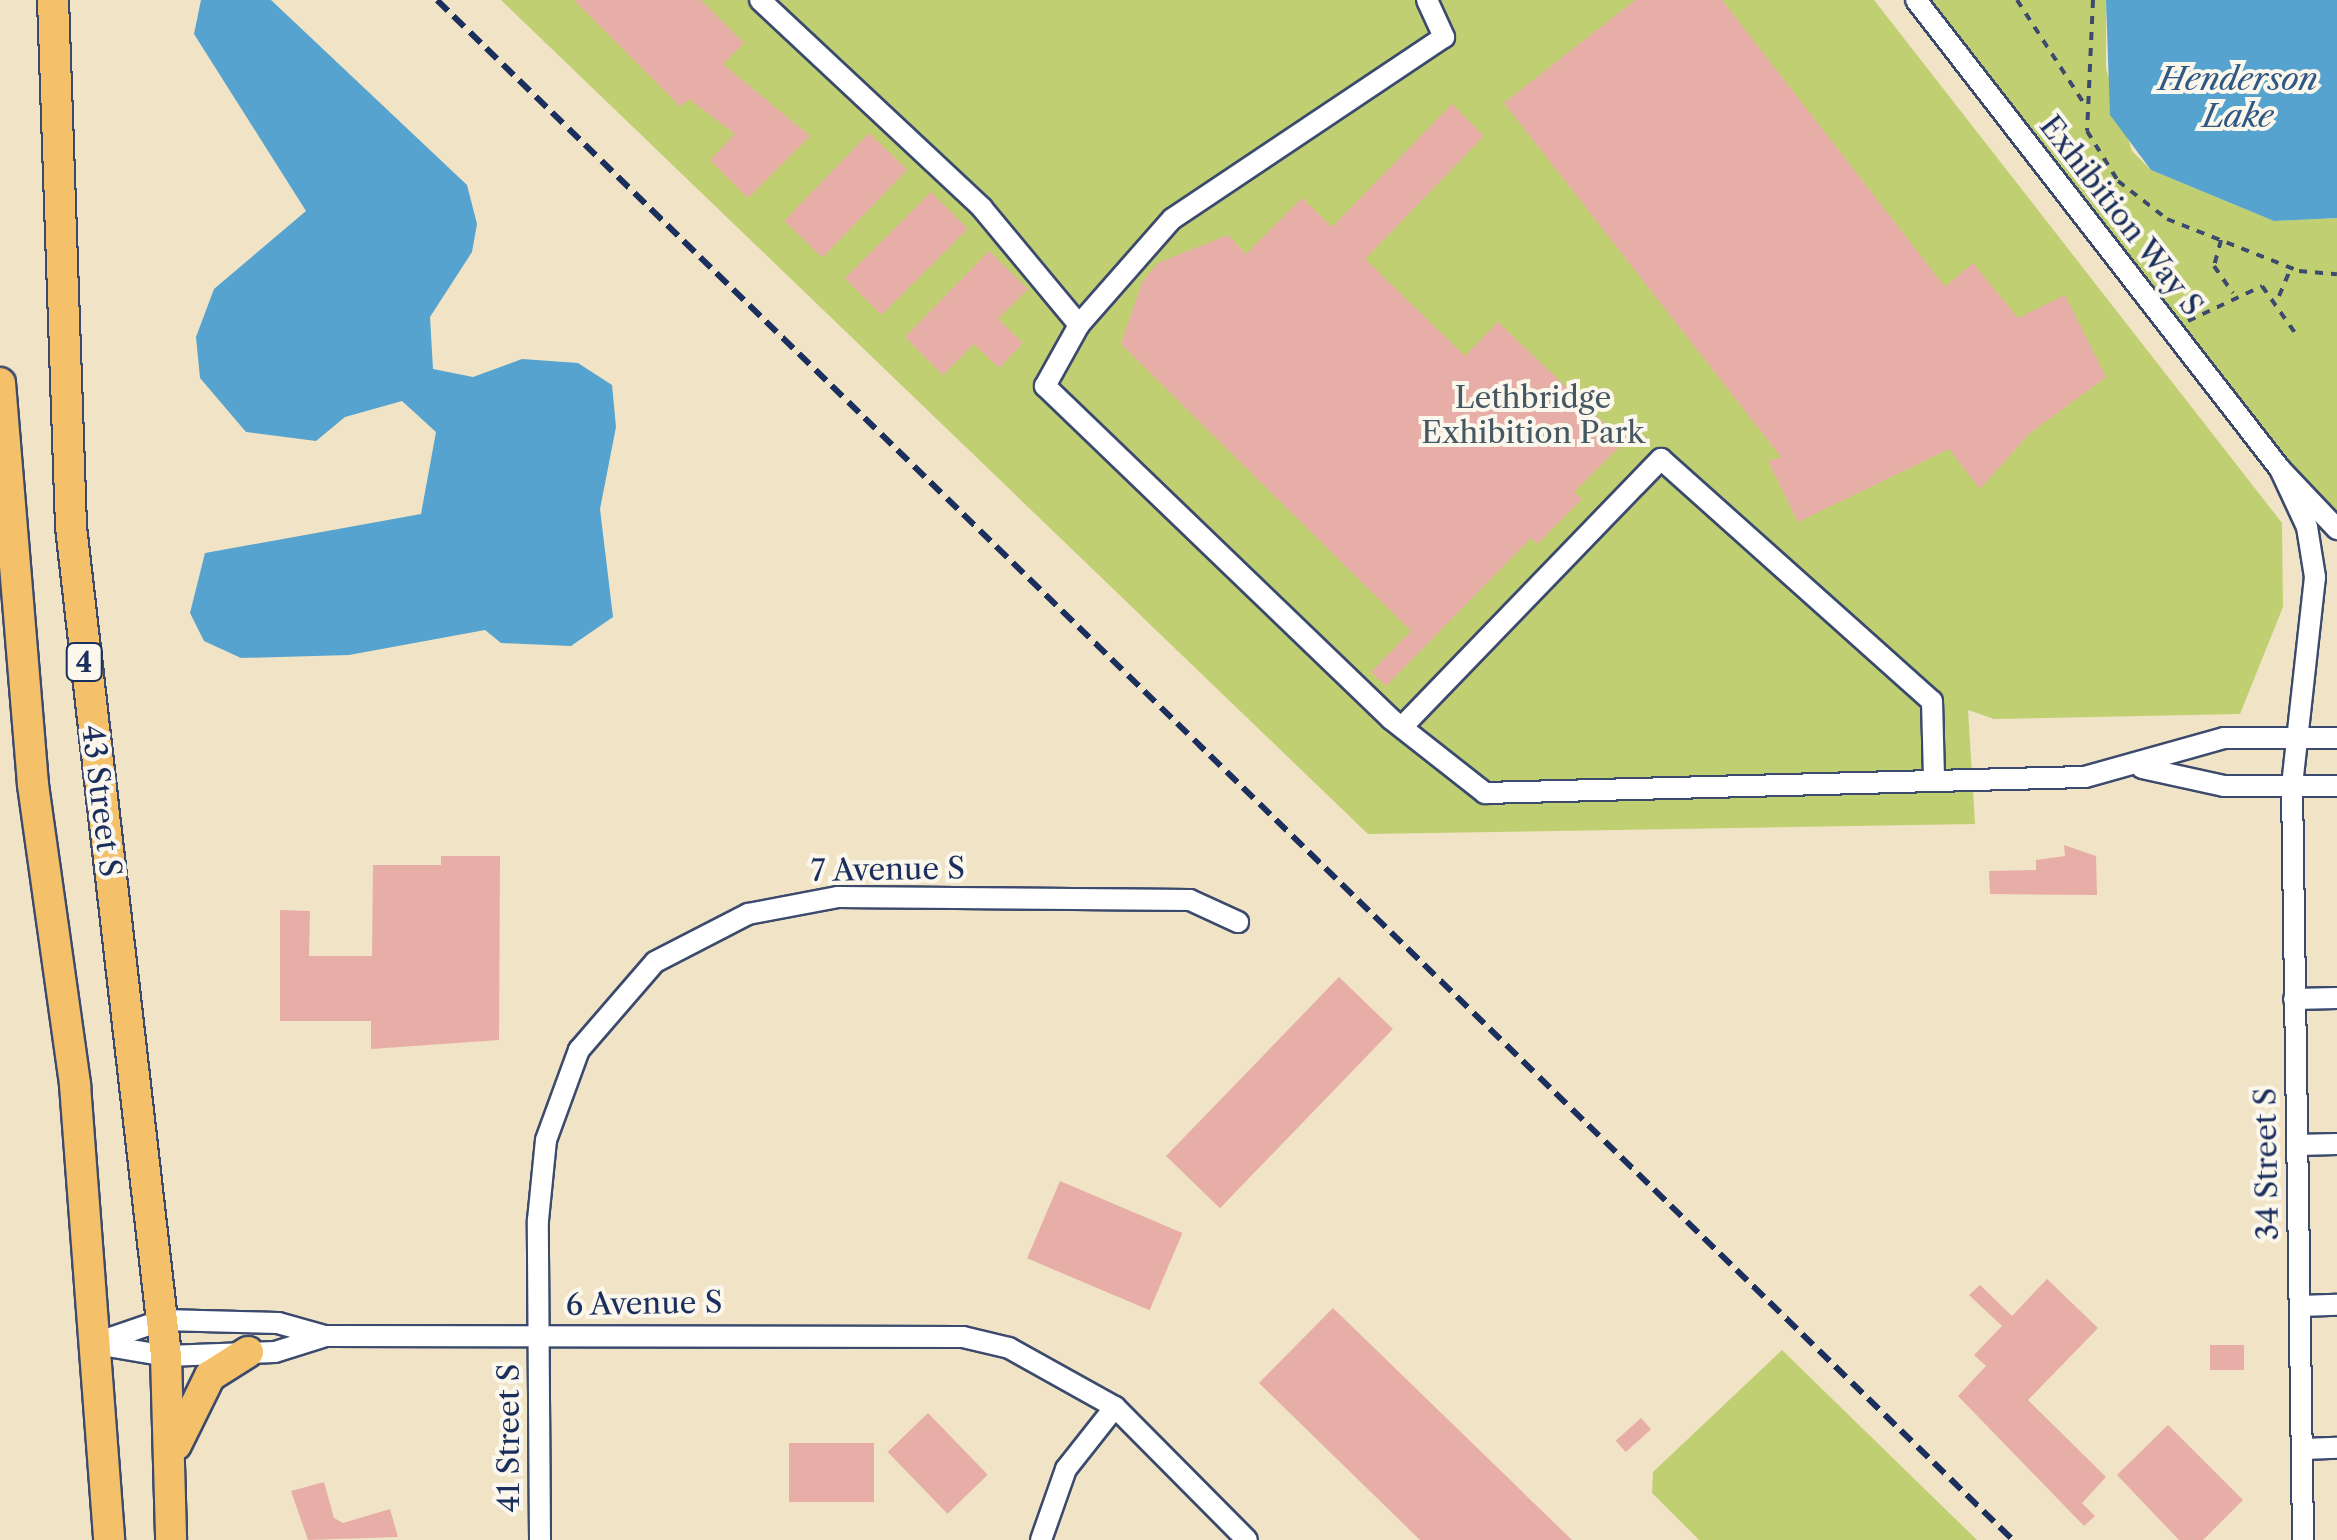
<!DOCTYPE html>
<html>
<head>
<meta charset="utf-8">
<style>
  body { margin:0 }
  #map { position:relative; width:2337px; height:1540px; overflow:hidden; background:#f1e3c5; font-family:"Libre Caslon Text",serif }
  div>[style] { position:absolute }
  .green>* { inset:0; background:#c0cf71 }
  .water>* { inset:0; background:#55a3ce }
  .building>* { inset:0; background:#e7aea7; transform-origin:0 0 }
  .path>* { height:4px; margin-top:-2px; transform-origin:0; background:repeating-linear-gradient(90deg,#3b4a6d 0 8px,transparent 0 16px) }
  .roads { filter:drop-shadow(2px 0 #3b4a6d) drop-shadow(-2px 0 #3b4a6d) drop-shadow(0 2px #3b4a6d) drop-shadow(0 -2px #3b4a6d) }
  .minor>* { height:20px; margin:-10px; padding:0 10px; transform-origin:10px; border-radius:10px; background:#fff }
  .highway>* { height:30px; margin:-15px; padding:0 15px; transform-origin:15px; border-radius:15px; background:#f4c16a }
  .rail>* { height:6px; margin-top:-3px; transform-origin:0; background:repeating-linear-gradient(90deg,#1b2f5e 0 15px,transparent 0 23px) }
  span { translate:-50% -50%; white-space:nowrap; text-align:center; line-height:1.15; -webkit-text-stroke:8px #fbf7ec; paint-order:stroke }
  .shield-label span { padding:2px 8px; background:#fbf7ec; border:2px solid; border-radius:8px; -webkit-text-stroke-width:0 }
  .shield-label { font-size:28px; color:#1b2f5e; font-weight:700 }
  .street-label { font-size:30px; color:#1b2f5e }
  .park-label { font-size:30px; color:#445763 }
  .water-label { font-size:32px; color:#2f5885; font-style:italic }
</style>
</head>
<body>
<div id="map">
  <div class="green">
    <i style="clip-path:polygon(501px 0,1874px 0,2282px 523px,2283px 607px,2240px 714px,1994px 719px,1968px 710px,1975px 824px,1368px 834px)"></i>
    <i style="clip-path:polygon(1916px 0,2106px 0,2106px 69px,2132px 151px,2151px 170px,2274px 221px,2337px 218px,2337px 529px)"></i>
    <i style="clip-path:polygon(1782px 1350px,1977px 1540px,1699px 1540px,1652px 1493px,1653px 1472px)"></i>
  </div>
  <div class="water">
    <i style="clip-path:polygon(201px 0,271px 0,467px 185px,477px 224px,472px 252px,430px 317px,433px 369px,473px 377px,522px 359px,578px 363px,612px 385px,616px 427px,600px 509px,613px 617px,571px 646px,501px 643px,485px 630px,349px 655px,241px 658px,204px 641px,190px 613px,205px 553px,421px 514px,436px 432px,402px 401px,345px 417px,316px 441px,246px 432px,200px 378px,196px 337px,214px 289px,306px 211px,194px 34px)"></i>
    <i style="clip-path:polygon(2106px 0,2337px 0,2337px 218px,2274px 221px,2151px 170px,2110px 115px)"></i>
  </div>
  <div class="building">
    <i style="clip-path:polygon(574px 0,701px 0,744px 43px,723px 64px,810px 136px,748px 198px,710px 160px,735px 134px,689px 99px,681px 107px)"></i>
    <i style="clip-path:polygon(1635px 0,1722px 0,1945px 287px,1973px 263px,2018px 318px,2065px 295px,2106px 377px,2029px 434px,1980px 489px,1949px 449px,1798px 522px,1768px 461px,1781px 457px,1504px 103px)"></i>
    <i style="clip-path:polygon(1452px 104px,1484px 136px,1365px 259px,1465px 356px,1498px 322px,1624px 442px,1574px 492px,1582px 499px,1537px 544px,1531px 538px,1386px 686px,1371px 672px,1411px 631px,1121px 344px,1142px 282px,1158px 263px,1228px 235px,1246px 254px,1302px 198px,1332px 227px)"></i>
    <i style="left:869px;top:133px;width:53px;height:122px;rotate:44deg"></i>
    <i style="left:931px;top:192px;width:52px;height:122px;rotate:45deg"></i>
    <i style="clip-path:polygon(989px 251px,1028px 289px,998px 319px,1023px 343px,999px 368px,974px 344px,943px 375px,905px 337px)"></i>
    <i style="clip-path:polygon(2064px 845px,2096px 856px,2097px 895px,1990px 894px,1989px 871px,2036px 870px,2036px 860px,2065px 856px)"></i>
    <i style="clip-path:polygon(441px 856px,500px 856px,499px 1040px,371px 1049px,371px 1021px,280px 1021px,280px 910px,310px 911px,309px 956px,372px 956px,373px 865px,441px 865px)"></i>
    <i style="left:1339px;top:977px;width:75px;height:249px;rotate:44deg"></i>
    <i style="left:1060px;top:1181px;width:133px;height:84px;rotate:23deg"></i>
    <i style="clip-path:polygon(2047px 1279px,2098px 1328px,2028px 1400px,2106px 1477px,2082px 1503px,2095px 1516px,2084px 1526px,1958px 1396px,1986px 1366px,1974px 1355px,2002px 1326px,1969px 1295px,1980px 1285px,2012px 1316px)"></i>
    <i style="clip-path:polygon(1333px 1308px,1572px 1540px,1420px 1540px,1259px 1383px)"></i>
    <i style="left:2244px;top:1345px;width:25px;height:34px;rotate:90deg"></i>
    <i style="left:928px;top:1413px;width:86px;height:56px;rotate:46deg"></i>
    <i style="left:1641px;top:1418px;width:15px;height:34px;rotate:48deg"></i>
    <i style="clip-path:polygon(2168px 1425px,2243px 1500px,2203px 1540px,2179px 1540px,2117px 1475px)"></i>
    <i style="left:789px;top:1443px;width:85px;height:59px"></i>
    <i style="clip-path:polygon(324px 1482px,334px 1518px,343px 1523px,390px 1509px,398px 1537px,308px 1540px,291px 1491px)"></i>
  </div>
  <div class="path">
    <i style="left:2017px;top:0;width:125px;rotate:57.1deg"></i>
    <i style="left:2093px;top:0;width:131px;rotate:92.6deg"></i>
    <i style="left:2087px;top:131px;width:59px;rotate:58.2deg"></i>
    <i style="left:2118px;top:181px;width:62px;rotate:37.8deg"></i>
    <i style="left:2167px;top:219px;width:142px;rotate:21.5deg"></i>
    <i style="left:2299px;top:271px;width:38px;rotate:5deg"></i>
    <i style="left:2221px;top:240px;width:27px;rotate:105deg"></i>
    <i style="left:2214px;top:266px;width:33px;rotate:55deg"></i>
    <i style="left:2279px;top:296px;width:30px;rotate:-67deg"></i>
    <i style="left:2188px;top:321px;width:82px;rotate:-25.3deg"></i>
    <i style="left:2262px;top:286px;width:62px;rotate:54.8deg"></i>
  </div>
  <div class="roads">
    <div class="minor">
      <i style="left:760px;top:0;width:304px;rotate:43.1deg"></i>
      <i style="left:982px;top:208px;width:152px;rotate:50.3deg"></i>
      <i style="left:1427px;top:0;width:41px;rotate:65.3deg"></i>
      <i style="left:1444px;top:37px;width:327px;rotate:146.2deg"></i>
      <i style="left:1172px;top:219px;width:141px;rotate:131.3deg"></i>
      <i style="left:1079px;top:325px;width:70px;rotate:119.1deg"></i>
      <i style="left:1045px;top:386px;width:480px;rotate:43.9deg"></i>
      <i style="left:1391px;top:719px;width:120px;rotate:38.2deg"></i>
      <i style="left:1485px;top:793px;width:600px;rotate:-1.53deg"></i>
      <i style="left:2085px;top:777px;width:144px;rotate:-15.7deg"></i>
      <i style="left:2224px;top:738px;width:113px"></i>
      <i style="left:1916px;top:0;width:594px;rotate:52.18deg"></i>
      <i style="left:2280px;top:469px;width:83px;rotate:46.5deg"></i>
      <i style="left:2280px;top:469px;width:64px;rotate:65deg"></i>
      <i style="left:2307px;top:527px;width:51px;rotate:80.9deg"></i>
      <i style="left:2315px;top:577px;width:210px;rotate:96.3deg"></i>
      <i style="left:2292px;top:786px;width:754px;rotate:89.16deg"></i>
      <i style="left:1402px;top:727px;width:373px;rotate:-46deg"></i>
      <i style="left:1661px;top:459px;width:363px;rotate:41.8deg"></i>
      <i style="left:1932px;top:701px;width:79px;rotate:88.5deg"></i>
      <i style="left:2142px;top:768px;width:84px;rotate:12.4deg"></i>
      <i style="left:2224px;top:786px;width:113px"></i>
      <i style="left:2294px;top:999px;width:43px;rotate:-1.3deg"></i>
      <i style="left:2297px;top:1145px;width:40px;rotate:-1.4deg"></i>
      <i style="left:2300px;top:1306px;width:37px;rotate:-2deg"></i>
      <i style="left:93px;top:1344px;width:74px;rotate:-18.9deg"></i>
      <i style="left:163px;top:1320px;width:115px;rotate:1.5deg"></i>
      <i style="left:278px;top:1323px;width:49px;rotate:15.5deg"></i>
      <i style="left:325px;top:1336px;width:638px;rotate:0.09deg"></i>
      <i style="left:963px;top:1337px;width:47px;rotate:13.4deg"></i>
      <i style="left:1009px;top:1348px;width:121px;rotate:29.1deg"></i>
      <i style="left:1115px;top:1407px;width:187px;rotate:45.2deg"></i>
      <i style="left:96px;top:1344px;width:71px;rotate:9.7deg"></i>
      <i style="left:166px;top:1356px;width:109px;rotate:-2.1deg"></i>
      <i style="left:275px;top:1352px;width:50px;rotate:-17.4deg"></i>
      <i style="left:2303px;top:1449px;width:34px;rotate:-2deg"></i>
      <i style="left:540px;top:1540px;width:320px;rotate:-90.4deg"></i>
      <i style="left:538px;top:1220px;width:80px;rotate:-84.3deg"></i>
      <i style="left:546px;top:1140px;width:96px;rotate:-69.9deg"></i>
      <i style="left:579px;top:1050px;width:116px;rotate:-49.2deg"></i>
      <i style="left:655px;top:962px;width:105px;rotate:-27.3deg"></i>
      <i style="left:748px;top:914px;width:92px;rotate:-10.7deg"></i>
      <i style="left:838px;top:897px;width:352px;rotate:0.5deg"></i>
      <i style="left:1190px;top:900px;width:53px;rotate:24.6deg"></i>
      <i style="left:1041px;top:1540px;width:75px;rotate:-70.6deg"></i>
      <i style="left:1066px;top:1469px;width:79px;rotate:-51.7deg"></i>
    </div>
    <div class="highway">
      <i style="left:53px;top:0;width:527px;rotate:88.04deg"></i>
      <i style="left:71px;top:527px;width:834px;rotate:83.46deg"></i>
      <i style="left:166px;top:1356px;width:184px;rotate:88.4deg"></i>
      <i style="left:0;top:383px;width:403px;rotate:85.3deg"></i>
      <i style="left:33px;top:785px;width:303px;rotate:82deg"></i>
      <i style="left:75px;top:1085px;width:456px;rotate:85.7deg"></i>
      <i style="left:176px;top:1445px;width:77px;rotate:-63.8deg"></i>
      <i style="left:210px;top:1376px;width:45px;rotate:-32.3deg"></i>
    </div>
  </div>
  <div class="rail">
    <i style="left:437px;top:0;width:2203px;rotate:44.34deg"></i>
  </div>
  <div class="shield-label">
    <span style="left:84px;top:662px">4</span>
  </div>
  <div class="street-label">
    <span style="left:2121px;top:216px;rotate:52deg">Exhibition Way S</span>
    <span style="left:101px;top:801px;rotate:83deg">43 Street S</span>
    <span style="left:888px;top:870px;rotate:-1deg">7 Avenue S</span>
    <span style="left:2267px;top:1164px;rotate:-91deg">34 Street S</span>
    <span style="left:644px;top:1304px;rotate:-1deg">6 Avenue S</span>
    <span style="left:509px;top:1438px;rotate:-90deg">41 Street S</span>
  </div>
  <div class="park-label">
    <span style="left:1533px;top:415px">Lethbridge<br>Exhibition Park</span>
  </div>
  <div class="water-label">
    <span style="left:2238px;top:98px">Henderson<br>Lake</span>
  </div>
</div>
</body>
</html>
